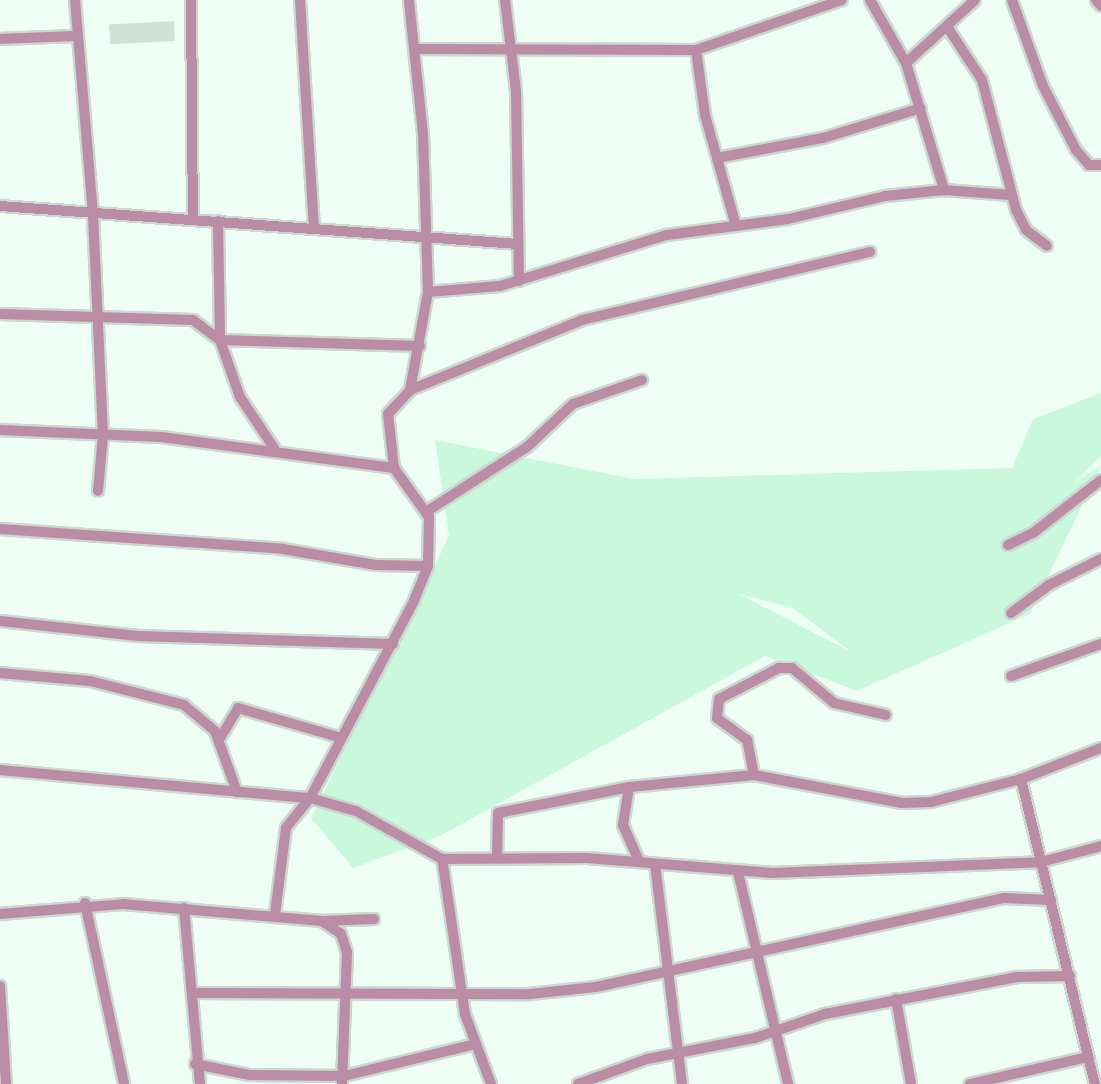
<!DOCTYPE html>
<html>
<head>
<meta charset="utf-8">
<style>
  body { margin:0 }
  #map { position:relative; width:1101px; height:1084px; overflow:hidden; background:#eefef4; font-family:"Noto Serif",serif }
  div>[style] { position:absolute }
  .green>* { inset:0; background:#c9f8dd }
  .building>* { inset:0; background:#d1e1d7; transform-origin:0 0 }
  .roads { filter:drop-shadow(2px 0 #cad8cf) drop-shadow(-2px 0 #cad8cf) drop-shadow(0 2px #cad8cf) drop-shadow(0 -2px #cad8cf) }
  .street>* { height:10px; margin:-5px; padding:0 5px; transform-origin:5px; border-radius:5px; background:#ba8ca6 }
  span { translate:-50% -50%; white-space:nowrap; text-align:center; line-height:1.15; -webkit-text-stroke:5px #fff; paint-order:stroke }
</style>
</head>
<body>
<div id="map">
  <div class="green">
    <i style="clip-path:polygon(evenodd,1101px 393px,1101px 456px,1076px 481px,1101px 466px,1030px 614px,857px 691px,765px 656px,440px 836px,353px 868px,311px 818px,449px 536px,435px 440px,634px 479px,1012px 468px,1033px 419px,1101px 393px,740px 594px,793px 608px,851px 652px,741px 595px,740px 594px)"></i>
  </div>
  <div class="building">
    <i style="left:174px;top:21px;width:20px;height:65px;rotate:87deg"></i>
  </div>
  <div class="roads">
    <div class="street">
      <i style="left:75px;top:0;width:216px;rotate:85.2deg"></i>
      <i style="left:93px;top:215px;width:220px;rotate:87.4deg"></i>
      <i style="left:103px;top:435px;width:56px;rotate:95.1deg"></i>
      <i style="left:191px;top:0;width:220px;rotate:89.5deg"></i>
      <i style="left:300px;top:0;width:229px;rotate:86.5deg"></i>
      <i style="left:505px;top:0;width:92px;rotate:83.1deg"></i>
      <i style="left:516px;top:91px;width:190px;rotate:89.1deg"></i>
      <i style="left:870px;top:0;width:73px;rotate:60.3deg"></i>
      <i style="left:906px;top:63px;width:133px;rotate:73.3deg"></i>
      <i style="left:1012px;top:0;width:91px;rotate:70.2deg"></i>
      <i style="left:1043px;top:86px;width:72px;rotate:62.7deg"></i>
      <i style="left:1076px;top:150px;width:20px;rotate:49deg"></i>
      <i style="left:1089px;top:165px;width:12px"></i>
      <i style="left:1096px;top:0;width:8px;rotate:50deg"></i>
      <i style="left:948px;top:28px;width:62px;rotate:56.8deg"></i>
      <i style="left:982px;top:80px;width:134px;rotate:75.3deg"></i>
      <i style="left:1016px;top:210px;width:22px;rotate:63deg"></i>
      <i style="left:1026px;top:230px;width:26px;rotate:37deg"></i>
      <i style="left:0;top:39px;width:76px;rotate:-2.3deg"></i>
      <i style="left:415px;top:49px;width:281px;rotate:0.2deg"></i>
      <i style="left:696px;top:50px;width:154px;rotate:-18.9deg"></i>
      <i style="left:696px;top:50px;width:66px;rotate:82.1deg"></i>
      <i style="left:705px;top:115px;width:115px;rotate:74.4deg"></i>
      <i style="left:906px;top:63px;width:93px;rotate:-42.4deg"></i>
      <i style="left:717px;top:158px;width:108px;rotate:-10.7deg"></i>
      <i style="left:823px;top:138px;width:102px;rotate:-17deg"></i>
      <i style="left:0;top:206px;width:518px;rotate:4.2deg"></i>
      <i style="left:218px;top:221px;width:119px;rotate:89deg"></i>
      <i style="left:220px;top:340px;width:60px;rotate:70.7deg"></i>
      <i style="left:240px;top:397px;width:61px;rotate:56.3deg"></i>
      <i style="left:428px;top:292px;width:72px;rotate:-4.8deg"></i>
      <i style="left:500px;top:286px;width:175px;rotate:-17deg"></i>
      <i style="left:667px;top:235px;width:122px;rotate:-7.5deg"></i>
      <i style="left:788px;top:219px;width:100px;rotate:-13.3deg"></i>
      <i style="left:885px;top:196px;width:59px;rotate:-5.8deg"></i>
      <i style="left:944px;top:190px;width:67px;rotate:4.3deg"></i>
      <i style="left:0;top:314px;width:193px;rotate:1.8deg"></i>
      <i style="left:193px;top:320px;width:34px;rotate:37deg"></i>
      <i style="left:220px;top:340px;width:200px;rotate:1.7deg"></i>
      <i style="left:410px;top:390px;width:186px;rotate:-22.1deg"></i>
      <i style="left:582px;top:320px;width:296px;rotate:-13.3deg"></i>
      <i style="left:0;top:430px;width:161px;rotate:2.5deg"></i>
      <i style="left:161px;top:437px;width:235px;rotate:7.6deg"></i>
      <i style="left:394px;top:468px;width:60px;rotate:54.5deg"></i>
      <i style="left:429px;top:517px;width:49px;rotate:91.2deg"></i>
      <i style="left:428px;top:566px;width:38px;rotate:112deg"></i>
      <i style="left:414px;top:601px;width:223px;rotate:117.8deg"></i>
      <i style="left:310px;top:798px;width:38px;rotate:129deg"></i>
      <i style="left:286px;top:828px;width:87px;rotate:97.3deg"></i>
      <i style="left:394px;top:468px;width:54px;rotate:-96.3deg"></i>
      <i style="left:388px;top:414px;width:33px;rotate:-47deg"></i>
      <i style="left:410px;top:390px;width:100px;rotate:-79.6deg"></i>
      <i style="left:428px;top:292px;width:158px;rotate:-91.8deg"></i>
      <i style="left:423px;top:134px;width:135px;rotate:-96deg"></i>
      <i style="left:426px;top:512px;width:120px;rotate:-32.8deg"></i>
      <i style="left:527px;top:447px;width:63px;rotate:-43.1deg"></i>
      <i style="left:573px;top:404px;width:73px;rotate:-19.2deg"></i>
      <i style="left:0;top:529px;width:284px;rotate:4deg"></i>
      <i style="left:283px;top:549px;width:94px;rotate:9.8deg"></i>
      <i style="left:376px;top:565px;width:52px;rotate:1.1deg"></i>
      <i style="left:1008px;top:545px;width:28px;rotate:-26deg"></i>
      <i style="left:1033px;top:533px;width:86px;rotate:-37.9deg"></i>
      <i style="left:1011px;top:613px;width:47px;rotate:-36.4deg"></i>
      <i style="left:1049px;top:585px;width:58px;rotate:-26.6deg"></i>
      <i style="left:0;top:621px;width:139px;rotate:6.2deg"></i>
      <i style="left:138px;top:636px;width:255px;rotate:1.8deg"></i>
      <i style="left:0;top:673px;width:90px;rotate:5.1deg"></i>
      <i style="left:90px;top:681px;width:97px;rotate:14.3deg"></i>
      <i style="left:184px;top:705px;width:40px;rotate:40deg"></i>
      <i style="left:215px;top:731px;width:65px;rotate:70.2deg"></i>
      <i style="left:1011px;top:676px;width:96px;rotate:-19.6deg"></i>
      <i style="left:219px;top:740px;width:37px;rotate:-59deg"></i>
      <i style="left:238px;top:708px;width:108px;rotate:16.1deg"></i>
      <i style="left:0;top:770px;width:311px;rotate:5.2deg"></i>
      <i style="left:310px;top:798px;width:48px;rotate:15.8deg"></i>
      <i style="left:356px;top:811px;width:98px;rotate:29.2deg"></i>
      <i style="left:754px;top:775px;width:151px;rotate:10.7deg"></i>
      <i style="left:902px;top:803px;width:29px;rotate:-2deg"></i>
      <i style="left:931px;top:802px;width:93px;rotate:-14.3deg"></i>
      <i style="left:1021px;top:779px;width:86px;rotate:-21.2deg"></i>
      <i style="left:1021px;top:779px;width:314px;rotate:76.4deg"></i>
      <i style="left:497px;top:857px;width:44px;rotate:-88.7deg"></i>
      <i style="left:498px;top:813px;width:134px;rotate:-11.2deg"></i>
      <i style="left:639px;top:861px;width:39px;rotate:-114deg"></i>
      <i style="left:623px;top:825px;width:38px;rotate:-81deg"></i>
      <i style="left:629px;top:787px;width:126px;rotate:-5.5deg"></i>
      <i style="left:754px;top:775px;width:36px;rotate:-101deg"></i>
      <i style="left:747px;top:740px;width:37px;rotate:-144deg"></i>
      <i style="left:717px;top:718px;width:19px;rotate:-84deg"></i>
      <i style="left:719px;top:699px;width:68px;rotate:-27.3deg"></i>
      <i style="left:779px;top:668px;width:13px"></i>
      <i style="left:792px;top:668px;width:55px;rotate:39.8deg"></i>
      <i style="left:834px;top:703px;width:53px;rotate:13deg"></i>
      <i style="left:655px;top:864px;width:222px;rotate:83deg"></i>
      <i style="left:738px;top:872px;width:218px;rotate:76.7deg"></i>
      <i style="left:85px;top:903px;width:185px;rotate:77.8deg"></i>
      <i style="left:184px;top:908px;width:177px;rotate:84.8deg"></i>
      <i style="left:0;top:914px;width:123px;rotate:-4.6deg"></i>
      <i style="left:123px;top:904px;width:200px;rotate:4.9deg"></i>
      <i style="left:322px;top:921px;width:23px;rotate:34deg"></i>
      <i style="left:341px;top:934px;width:20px;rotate:72deg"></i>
      <i style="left:347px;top:953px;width:131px;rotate:92.2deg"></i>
      <i style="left:322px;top:921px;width:52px;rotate:-2.2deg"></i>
      <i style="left:0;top:986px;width:98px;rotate:86.5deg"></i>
      <i style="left:192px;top:993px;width:338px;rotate:0.2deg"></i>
      <i style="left:530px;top:994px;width:66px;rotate:-6.1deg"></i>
      <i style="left:596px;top:987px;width:418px;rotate:-12.3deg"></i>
      <i style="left:1004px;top:898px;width:47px;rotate:2.4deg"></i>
      <i style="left:896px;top:999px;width:86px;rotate:80deg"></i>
      <i style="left:195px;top:1064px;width:55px;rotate:11.5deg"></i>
      <i style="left:249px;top:1075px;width:95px;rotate:0.6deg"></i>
      <i style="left:344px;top:1076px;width:135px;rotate:-13.7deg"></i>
      <i style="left:491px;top:1084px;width:75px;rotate:-110.4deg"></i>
      <i style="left:465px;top:1014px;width:157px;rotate:-98.4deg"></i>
      <i style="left:442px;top:859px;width:145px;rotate:-0.4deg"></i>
      <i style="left:587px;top:858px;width:186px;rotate:4.6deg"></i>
      <i style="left:772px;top:873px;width:269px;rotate:-2.3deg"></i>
      <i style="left:1041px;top:862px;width:62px;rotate:-14.9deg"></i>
      <i style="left:578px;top:1084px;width:73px;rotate:-19.9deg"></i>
      <i style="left:647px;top:1059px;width:110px;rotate:-11deg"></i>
      <i style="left:755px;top:1038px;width:74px;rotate:-18.9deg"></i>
      <i style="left:825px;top:1014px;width:197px;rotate:-10.9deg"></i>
      <i style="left:1018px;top:977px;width:52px;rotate:-1.1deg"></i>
      <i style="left:970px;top:1084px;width:121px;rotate:-12.9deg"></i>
    </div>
  </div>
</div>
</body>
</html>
